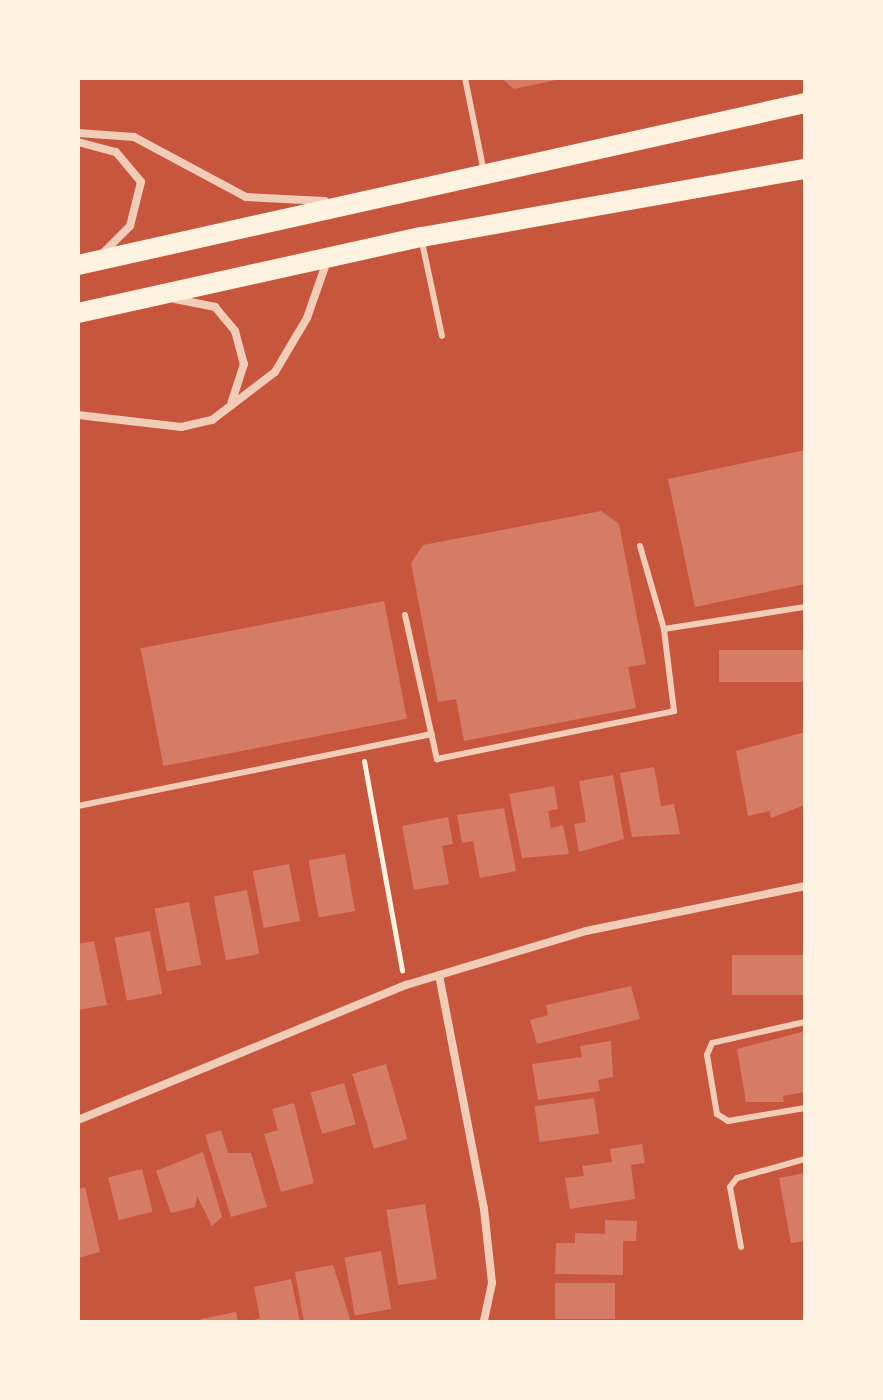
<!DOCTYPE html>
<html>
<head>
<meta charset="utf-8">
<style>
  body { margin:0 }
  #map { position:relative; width:883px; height:1400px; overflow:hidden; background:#c8553d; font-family:Karla,sans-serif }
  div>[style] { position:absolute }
  .building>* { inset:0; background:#d67c66; transform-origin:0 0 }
  .path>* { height:5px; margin:-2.5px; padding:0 2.5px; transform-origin:2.5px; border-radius:2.5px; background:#fff3e0 }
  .service>* { height:6px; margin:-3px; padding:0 3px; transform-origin:3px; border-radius:3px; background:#f1ccb7 }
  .minor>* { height:8px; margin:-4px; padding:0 4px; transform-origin:4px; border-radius:4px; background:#f1ccb7 }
  .primary>* { height:20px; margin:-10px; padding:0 10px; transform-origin:10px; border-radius:10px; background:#fff3e0 }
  span { translate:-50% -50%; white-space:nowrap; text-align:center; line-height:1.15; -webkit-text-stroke:7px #fff3e0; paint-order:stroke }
  .frame { position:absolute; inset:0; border:80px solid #fff3e0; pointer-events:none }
</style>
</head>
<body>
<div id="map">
  <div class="building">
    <i style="clip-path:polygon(501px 78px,560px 78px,561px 79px,514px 89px)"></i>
    <i style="clip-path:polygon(805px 450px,805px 584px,695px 607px,668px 479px)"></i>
    <i style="clip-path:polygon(601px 511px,619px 524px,646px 664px,628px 667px,636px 708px,464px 741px,456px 699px,438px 702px,411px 563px,423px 545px)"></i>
    <i style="left:384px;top:601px;width:120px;height:248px;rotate:79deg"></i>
    <i style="left:805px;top:650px;width:32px;height:86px;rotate:90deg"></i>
    <i style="clip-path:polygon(805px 732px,805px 805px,771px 818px,770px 811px,748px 816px,736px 751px)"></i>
    <i style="clip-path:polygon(654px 767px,661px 806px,674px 804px,680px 834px,632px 837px,620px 773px)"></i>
    <i style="clip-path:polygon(613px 775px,624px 839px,579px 852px,574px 824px,586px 822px,579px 781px)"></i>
    <i style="clip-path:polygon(554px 786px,558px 809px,548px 811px,551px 828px,563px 825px,569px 854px,522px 858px,509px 794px)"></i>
    <i style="clip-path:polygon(504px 808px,516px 871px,480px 878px,473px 841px,462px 843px,457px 815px)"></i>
    <i style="clip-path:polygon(448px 817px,453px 844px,442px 846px,449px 884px,414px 890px,402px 826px)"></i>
    <i style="left:345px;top:854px;width:58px;height:37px;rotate:80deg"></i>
    <i style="left:289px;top:864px;width:58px;height:37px;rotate:79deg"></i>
    <i style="left:247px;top:890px;width:65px;height:34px;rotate:79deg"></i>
    <i style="left:189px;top:902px;width:64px;height:35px;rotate:79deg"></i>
    <i style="left:150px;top:931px;width:64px;height:36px;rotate:79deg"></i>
    <i style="clip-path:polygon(94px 941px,107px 1005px,78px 1010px,78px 944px)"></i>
    <i style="left:805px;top:955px;width:40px;height:73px;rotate:90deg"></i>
    <i style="clip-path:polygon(631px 986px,640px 1019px,537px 1044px,530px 1020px,548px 1015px,546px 1005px)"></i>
    <i style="clip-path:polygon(805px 1031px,805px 1092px,783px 1096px,784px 1102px,746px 1102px,737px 1049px)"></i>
    <i style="clip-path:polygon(611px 1041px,613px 1077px,598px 1080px,600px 1091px,538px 1100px,532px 1064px,582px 1057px,580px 1046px)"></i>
    <i style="left:386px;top:1064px;width:78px;height:35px;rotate:74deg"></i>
    <i style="left:344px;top:1083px;width:43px;height:35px;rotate:74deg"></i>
    <i style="left:594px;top:1098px;width:36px;height:60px;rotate:82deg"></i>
    <i style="clip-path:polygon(294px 1103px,314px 1183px,281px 1192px,264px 1134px,278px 1130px,272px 1109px)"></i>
    <i style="clip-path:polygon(221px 1130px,228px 1153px,251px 1153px,267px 1207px,231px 1217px,205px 1135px)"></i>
    <i style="clip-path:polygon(642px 1144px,645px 1163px,631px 1165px,635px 1199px,570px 1209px,565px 1178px,584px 1176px,582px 1166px,612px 1162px,610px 1149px)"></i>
    <i style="clip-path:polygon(203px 1152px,222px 1217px,212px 1226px,197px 1196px,195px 1207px,171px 1213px,156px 1171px)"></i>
    <i style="left:142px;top:1169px;width:44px;height:35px;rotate:76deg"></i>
    <i style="clip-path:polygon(805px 1173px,805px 1241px,791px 1243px,779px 1178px)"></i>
    <i style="clip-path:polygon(85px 1187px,100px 1252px,78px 1258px,78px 1189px)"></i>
    <i style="left:425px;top:1204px;width:76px;height:39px;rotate:81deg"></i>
    <i style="clip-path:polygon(605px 1220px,637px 1221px,636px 1241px,623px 1241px,623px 1275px,555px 1274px,556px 1243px,575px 1243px,575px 1233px,605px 1234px)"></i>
    <i style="left:381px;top:1251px;width:59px;height:37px;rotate:80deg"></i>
    <i style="clip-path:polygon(333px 1265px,351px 1322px,304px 1322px,295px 1272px)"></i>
    <i style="clip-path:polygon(291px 1279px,300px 1322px,248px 1322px,260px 1318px,254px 1287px)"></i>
    <i style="left:555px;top:1283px;width:60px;height:36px"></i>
    <i style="clip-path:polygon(236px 1312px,238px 1322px,201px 1322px,201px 1319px)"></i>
  </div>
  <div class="path">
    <i style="left:364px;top:761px;width:213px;rotate:79.7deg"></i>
  </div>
  <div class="service">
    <i style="left:465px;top:78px;width:96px;rotate:78.6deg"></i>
    <i style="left:422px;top:242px;width:96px;rotate:78deg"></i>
    <i style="left:640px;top:546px;width:86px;rotate:73.9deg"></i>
    <i style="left:405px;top:615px;width:148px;rotate:77.5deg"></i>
    <i style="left:437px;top:759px;width:242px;rotate:-11.4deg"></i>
    <i style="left:674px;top:711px;width:83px;rotate:-97deg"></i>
    <i style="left:664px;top:629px;width:143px;rotate:-8.9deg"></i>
    <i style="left:78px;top:806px;width:361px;rotate:-11.5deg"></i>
    <i style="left:805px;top:1022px;width:95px;rotate:167.3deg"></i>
    <i style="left:712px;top:1043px;width:13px;rotate:113deg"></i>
    <i style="left:707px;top:1055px;width:60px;rotate:80.4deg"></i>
    <i style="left:717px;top:1114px;width:13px;rotate:32deg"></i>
    <i style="left:728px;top:1121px;width:78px;rotate:-9.6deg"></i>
    <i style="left:741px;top:1247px;width:61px;rotate:-100.4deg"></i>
    <i style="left:730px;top:1187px;width:11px;rotate:-52deg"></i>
    <i style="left:737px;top:1178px;width:71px;rotate:-15.6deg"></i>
  </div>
  <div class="minor">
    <i style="left:78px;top:133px;width:56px;rotate:4.1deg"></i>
    <i style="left:134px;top:137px;width:127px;rotate:28.2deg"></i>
    <i style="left:246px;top:197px;width:79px;rotate:2.9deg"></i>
    <i style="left:78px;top:142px;width:39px;rotate:15deg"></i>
    <i style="left:116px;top:152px;width:39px;rotate:50deg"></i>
    <i style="left:141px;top:182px;width:45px;rotate:104deg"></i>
    <i style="left:130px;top:226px;width:41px;rotate:135deg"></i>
    <i style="left:175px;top:299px;width:41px;rotate:11.3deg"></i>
    <i style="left:215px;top:307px;width:31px;rotate:50deg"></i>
    <i style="left:235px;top:331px;width:34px;rotate:75deg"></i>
    <i style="left:244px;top:364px;width:40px;rotate:108deg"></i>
    <i style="left:78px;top:415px;width:104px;rotate:6.6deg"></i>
    <i style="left:181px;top:427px;width:32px;rotate:-13deg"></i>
    <i style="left:212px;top:420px;width:79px;rotate:-37.3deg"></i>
    <i style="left:275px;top:372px;width:63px;rotate:-59.3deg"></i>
    <i style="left:307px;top:318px;width:60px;rotate:-70.7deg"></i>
    <i style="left:439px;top:975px;width:238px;rotate:79.1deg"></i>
    <i style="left:484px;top:1209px;width:74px;rotate:83.8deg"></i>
    <i style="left:492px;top:1283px;width:40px;rotate:102deg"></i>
    <i style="left:78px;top:1120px;width:355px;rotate:-22.4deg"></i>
    <i style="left:406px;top:985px;width:188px;rotate:-16.7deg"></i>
    <i style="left:586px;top:931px;width:224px;rotate:-11.6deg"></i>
  </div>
  <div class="primary">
    <i style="left:78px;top:265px;width:745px;rotate:-12.56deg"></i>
    <i style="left:78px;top:313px;width:352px;rotate:-12.5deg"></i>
    <i style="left:422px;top:237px;width:389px;rotate:-10.1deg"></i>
  </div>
  <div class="frame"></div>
</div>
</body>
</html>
